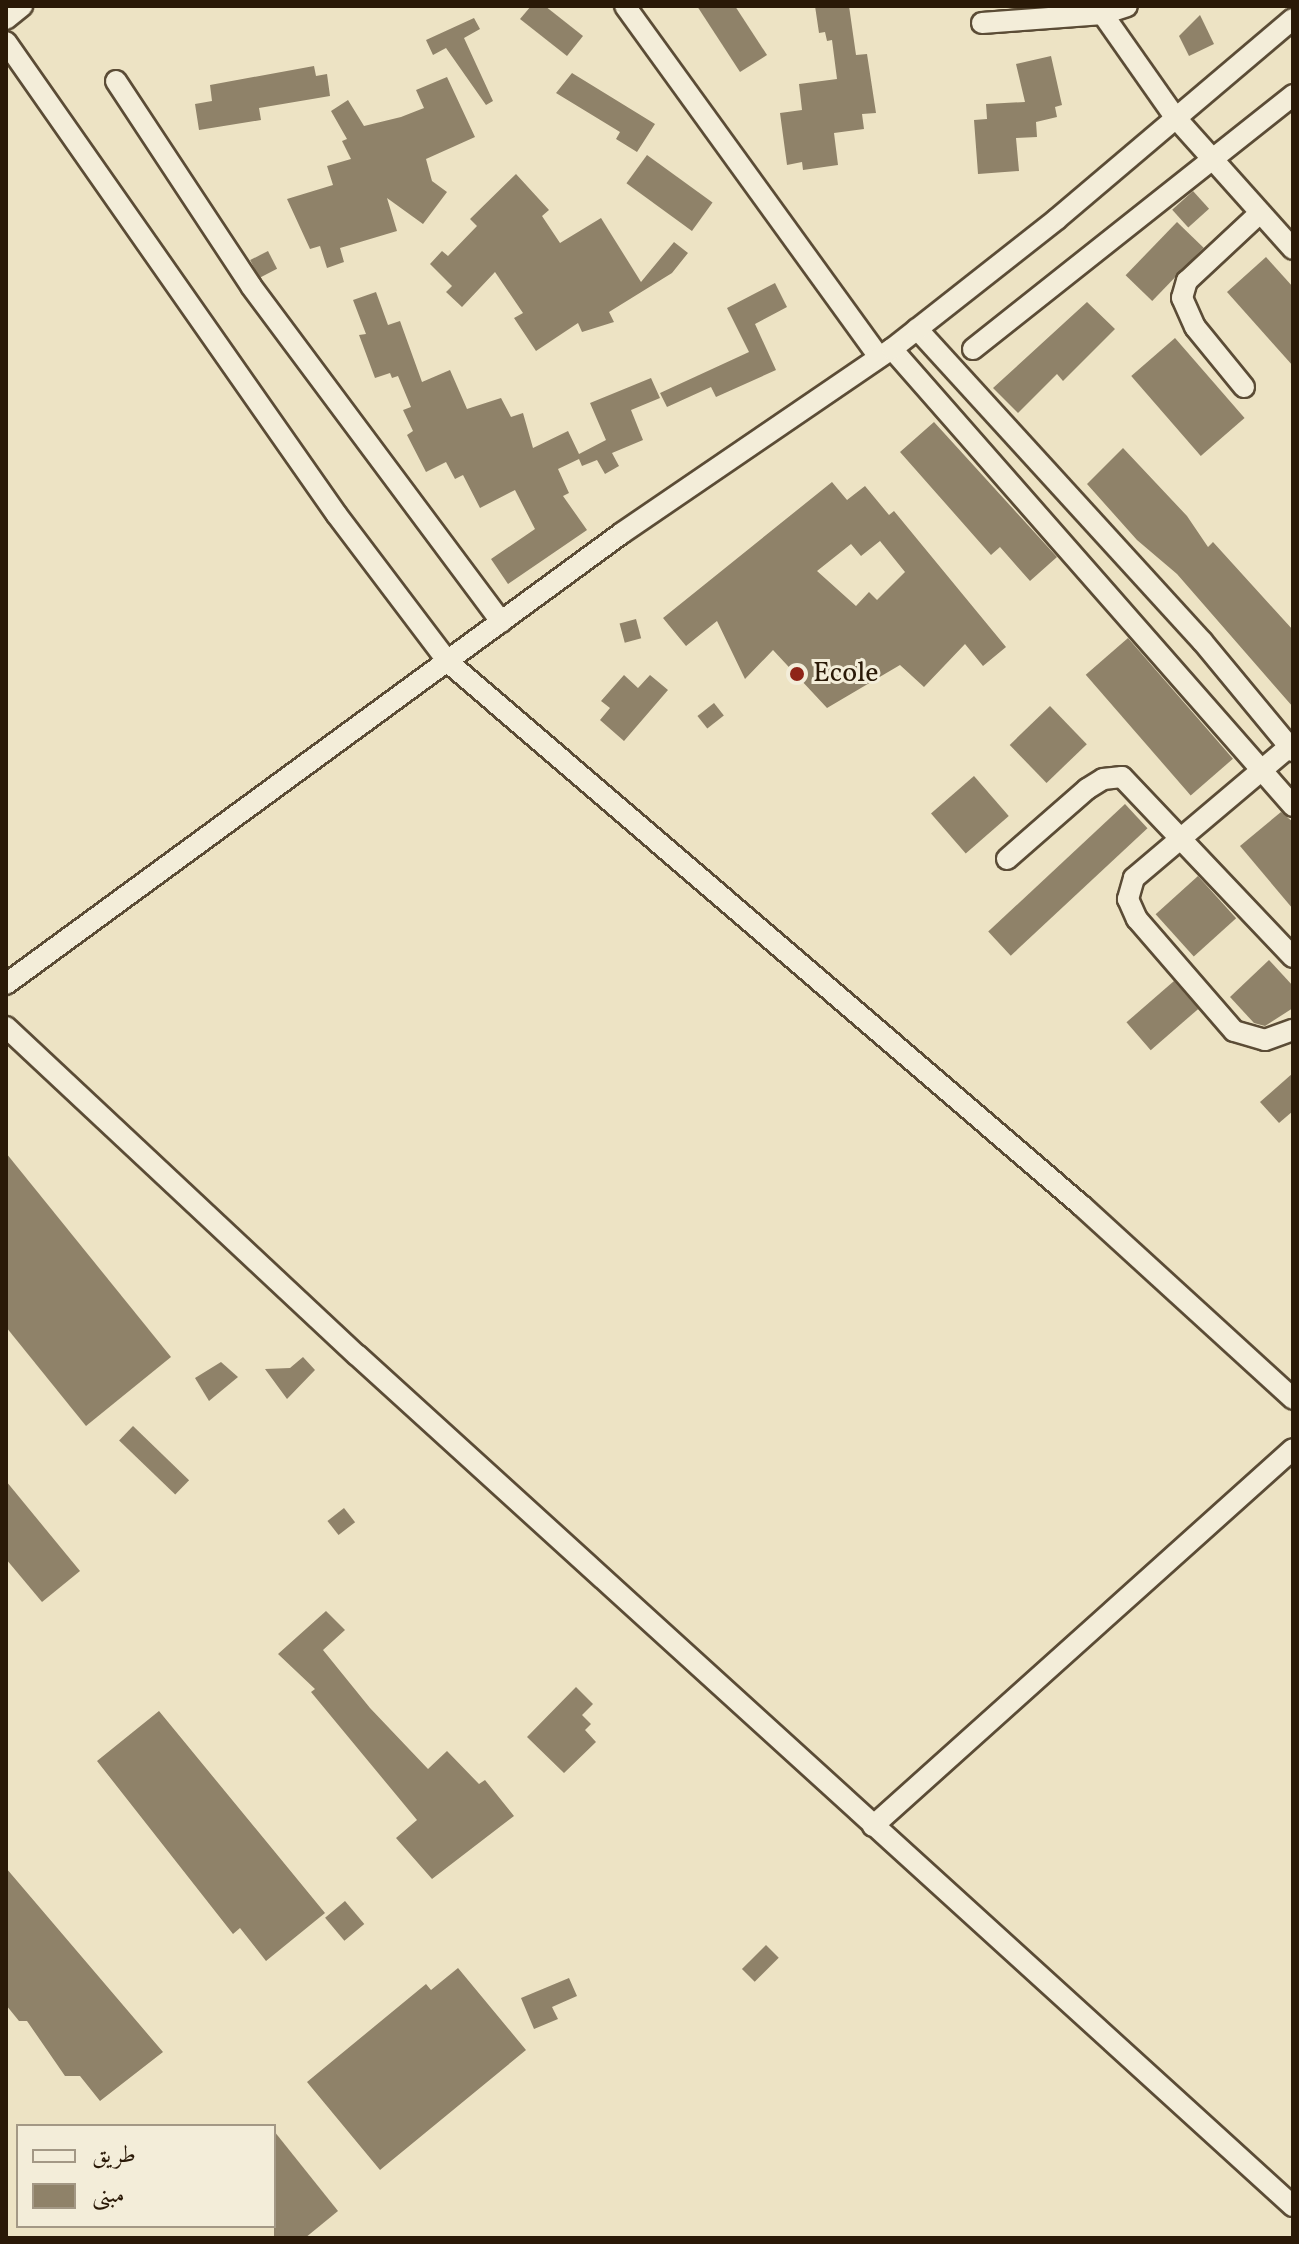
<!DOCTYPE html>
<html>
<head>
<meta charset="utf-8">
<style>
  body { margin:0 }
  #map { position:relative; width:1299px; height:2244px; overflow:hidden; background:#ede3c4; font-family:Vollkorn,Amiri,serif }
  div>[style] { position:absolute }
  .building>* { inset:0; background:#8f8269; transform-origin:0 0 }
  .roads { filter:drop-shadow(2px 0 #5b4c36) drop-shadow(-2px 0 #5b4c36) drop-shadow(0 2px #5b4c36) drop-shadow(0 -2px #5b4c36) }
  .minor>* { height:20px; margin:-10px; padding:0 10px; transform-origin:10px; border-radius:10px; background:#f3edd9 }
  .dots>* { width:22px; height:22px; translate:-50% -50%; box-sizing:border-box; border:4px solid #f3edd9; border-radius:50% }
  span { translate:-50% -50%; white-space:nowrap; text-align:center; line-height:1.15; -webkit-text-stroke:6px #f3edd9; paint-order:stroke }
  .poi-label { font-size:28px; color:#2a1907 }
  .left { translate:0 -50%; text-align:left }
  .frame { position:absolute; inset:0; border:8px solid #2a1907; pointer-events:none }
  .legend { position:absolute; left:16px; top:2124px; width:260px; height:104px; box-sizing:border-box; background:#f3edd9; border:2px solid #a39885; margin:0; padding:10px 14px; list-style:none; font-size:24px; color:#2a1907 }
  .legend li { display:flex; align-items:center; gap:16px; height:40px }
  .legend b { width:40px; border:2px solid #a39885 }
</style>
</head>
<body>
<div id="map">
  <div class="building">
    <i style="clip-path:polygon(531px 6px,545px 6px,583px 36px,567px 56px,520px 19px)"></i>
    <i style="clip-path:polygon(697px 6px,735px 6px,767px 55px,740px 72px)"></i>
    <i style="clip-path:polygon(815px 6px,849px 6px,856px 55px,867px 54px,876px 113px,862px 114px,864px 129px,834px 133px,838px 165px,803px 170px,802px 162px,787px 165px,780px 113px,802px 110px,799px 84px,837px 79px,832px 40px,827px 41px,825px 32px,819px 33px)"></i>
    <i style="clip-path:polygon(1200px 15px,1214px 44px,1189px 56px,1179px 36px)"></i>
    <i style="clip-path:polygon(474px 18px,480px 29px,464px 38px,493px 101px,486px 105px,446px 48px,433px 55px,426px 40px)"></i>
    <i style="clip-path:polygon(1051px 56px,1062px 105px,1055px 107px,1057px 117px,1036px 122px,1037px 137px,1016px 138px,1019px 171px,978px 174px,974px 120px,987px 119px,986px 104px,1025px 102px,1016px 64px)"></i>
    <i style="clip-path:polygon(314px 66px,316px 76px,327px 74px,330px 96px,259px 108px,261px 120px,199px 130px,195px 104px,212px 101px,210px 85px)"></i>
    <i style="clip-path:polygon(572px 73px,655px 124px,637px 152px,616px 139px,620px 132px,556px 93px)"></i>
    <i style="clip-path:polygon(447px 77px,475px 137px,426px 159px,432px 181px,447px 192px,423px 224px,387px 198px,397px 231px,340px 248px,344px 262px,327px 268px,320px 246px,310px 249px,287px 199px,333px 185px,327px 166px,351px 159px,342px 141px,347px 139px,331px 111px,348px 100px,364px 126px,401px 117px,424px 108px,416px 90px)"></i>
    <i style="left:647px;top:155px;width:81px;height:35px;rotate:36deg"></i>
    <i style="clip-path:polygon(516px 174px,549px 210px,542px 216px,560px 243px,601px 218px,641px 282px,674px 242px,688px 253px,672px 273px,609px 312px,614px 322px,582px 332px,578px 323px,536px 351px,514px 318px,523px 313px,495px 272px,462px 307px,446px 292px,452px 286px,430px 264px,442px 251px,448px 256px,477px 226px,470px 219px)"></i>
    <i style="left:1193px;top:191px;width:24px;height:28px;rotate:48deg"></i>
    <i style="left:1177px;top:222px;width:37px;height:74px;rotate:44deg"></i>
    <i style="left:268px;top:251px;width:20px;height:20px;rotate:63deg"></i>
    <i style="clip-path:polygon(1266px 257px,1293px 287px,1293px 366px,1227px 292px)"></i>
    <i style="clip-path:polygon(775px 283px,787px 307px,755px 324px,776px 370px,716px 397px,711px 387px,667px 407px,660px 393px,749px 352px,727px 308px)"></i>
    <i style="clip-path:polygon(376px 292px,388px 325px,400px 321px,422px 382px,450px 370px,467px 409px,501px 398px,511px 417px,523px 413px,533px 448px,568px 431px,579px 454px,606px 440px,590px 403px,651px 378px,660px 398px,631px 410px,643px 440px,612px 453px,619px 466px,605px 474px,597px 460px,582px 466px,579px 459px,558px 469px,569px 493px,563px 496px,587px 530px,508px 584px,491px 559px,535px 529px,515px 490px,480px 508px,463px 475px,455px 479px,446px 462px,426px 472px,407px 435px,413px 431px,403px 410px,411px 407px,398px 376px,392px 378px,390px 373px,375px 378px,359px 335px,366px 334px,353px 300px)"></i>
    <i style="clip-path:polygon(1087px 302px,1115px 329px,1063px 381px,1057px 374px,1018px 413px,993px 388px)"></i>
    <i style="left:1175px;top:338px;width:106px;height:58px;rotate:49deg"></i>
    <i style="clip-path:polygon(934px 422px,1057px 557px,1030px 581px,1000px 547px,991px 555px,900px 452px)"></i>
    <i style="clip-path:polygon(1123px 448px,1187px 516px,1208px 547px,1213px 542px,1293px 630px,1293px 707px,1177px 574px,1137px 540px,1087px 484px)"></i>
    <i style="clip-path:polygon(evenodd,832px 482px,847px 500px,865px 486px,889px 515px,894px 511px,1006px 647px,983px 666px,965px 644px,924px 687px,900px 665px,827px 708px,773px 650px,745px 679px,717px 621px,686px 646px,663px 618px,832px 482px,880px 541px,905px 572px,877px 600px,869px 592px,856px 606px,817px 571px,851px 544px,861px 556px,880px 541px)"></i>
    <i style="left:636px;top:619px;width:20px;height:17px;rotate:75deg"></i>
    <i style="left:1128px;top:638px;width:160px;height:56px;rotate:49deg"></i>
    <i style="clip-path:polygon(624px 675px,638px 688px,650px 675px,668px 690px,624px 741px,600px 720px,610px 708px,601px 701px)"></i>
    <i style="left:714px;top:703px;width:16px;height:21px;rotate:52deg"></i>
    <i style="left:1050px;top:706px;width:53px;height:56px;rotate:46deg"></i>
    <i style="left:974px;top:776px;width:53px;height:57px;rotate:49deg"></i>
    <i style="left:1125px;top:804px;width:33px;height:187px;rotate:47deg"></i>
    <i style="clip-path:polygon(1281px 812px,1293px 822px,1293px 909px,1240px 846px)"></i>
    <i style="left:1198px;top:876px;width:57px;height:57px;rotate:48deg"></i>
    <i style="clip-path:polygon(1269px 960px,1293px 986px,1293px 1008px,1265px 1026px,1254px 1023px,1230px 997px)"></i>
    <i style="left:1174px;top:981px;width:37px;height:63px;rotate:49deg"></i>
    <i style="clip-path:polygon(1293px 1073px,1293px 1111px,1279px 1123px,1260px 1102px)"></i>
    <i style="clip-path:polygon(6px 1153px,171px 1357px,86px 1426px,6px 1327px)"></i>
    <i style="clip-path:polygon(303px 1357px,315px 1370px,287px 1399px,265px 1369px,290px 1368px)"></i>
    <i style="clip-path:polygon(221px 1362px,238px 1377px,209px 1401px,195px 1378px)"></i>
    <i style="left:133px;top:1426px;width:78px;height:20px;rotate:44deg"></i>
    <i style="clip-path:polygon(6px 1481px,80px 1571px,42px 1602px,6px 1559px)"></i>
    <i style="left:344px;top:1508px;width:18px;height:21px;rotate:52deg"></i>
    <i style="clip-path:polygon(326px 1611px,345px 1630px,323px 1650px,370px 1708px,428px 1769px,447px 1751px,479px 1784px,485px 1780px,514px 1816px,432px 1879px,396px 1838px,417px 1820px,311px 1692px,315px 1689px,278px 1654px)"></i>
    <i style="clip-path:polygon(576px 1687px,593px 1704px,582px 1715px,591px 1724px,585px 1730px,596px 1742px,564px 1773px,527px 1737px)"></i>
    <i style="clip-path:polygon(159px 1711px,325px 1913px,266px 1961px,240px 1928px,233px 1934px,97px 1761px)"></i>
    <i style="clip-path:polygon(6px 1868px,163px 2052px,100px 2101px,80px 2076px,65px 2076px,27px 2021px,19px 2021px,6px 2005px)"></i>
    <i style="left:345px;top:1901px;width:30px;height:26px;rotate:50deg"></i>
    <i style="left:766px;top:1945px;width:18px;height:34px;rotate:45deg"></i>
    <i style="clip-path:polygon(458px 1968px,526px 2050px,380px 2170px,307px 2082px,426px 1984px,431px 1990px)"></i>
    <i style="clip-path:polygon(569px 1978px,577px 1996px,552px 2007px,558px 2019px,534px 2029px,521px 1998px)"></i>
    <i style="clip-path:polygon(274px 2131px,338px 2211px,305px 2238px,274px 2238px)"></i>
  </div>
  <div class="roads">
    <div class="minor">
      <i style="left:625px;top:6px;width:433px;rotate:54.1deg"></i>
      <i style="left:1097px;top:6px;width:136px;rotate:54.9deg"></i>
      <i style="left:1175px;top:117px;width:177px;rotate:48.2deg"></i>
      <i style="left:6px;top:19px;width:21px;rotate:-39deg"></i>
      <i style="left:982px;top:23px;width:121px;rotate:-4.3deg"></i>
      <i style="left:1103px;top:14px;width:25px;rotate:-18deg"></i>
      <i style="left:6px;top:42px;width:577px;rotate:55.02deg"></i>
      <i style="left:337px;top:515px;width:184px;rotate:52.9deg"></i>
      <i style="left:448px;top:662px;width:835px;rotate:40.63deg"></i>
      <i style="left:1082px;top:1206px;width:286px;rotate:42.4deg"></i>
      <i style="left:116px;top:81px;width:245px;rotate:56.6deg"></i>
      <i style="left:251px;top:286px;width:419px;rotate:53.3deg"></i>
      <i style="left:917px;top:329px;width:423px;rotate:47.6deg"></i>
      <i style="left:1202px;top:641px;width:143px;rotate:50.4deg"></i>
      <i style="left:892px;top:349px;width:608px;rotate:48.73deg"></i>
      <i style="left:973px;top:349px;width:409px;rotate:-38.4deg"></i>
      <i style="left:1244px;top:387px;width:77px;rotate:-129.2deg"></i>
      <i style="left:1195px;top:327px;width:32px;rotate:-114deg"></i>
      <i style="left:1182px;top:298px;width:18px;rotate:-74deg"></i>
      <i style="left:1187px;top:281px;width:100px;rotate:-43deg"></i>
      <i style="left:1289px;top:747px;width:203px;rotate:139.8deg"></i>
      <i style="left:1134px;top:878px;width:22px;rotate:106deg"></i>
      <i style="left:1128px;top:899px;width:22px;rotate:66deg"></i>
      <i style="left:1137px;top:919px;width:148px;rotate:49.1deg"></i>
      <i style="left:1234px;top:1031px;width:32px;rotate:16deg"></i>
      <i style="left:1265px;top:1040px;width:30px;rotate:-20deg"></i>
      <i style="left:1007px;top:859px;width:106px;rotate:-41.2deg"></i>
      <i style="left:1087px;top:789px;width:19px;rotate:-32deg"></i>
      <i style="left:1103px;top:779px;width:19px;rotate:-6deg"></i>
      <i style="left:1122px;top:777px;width:248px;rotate:46.5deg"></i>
      <i style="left:6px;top:984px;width:763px;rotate:-36.21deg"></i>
      <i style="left:622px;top:533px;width:327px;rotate:-34.3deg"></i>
      <i style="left:892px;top:349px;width:210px;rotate:-38.2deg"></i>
      <i style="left:1057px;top:219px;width:309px;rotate:-40.3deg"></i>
      <i style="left:6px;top:1027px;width:480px;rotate:43.1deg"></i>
      <i style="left:357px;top:1355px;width:1265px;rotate:42.28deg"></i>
      <i style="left:873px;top:1826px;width:564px;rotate:-41.91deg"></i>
    </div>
  </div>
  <div class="dots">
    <i style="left:797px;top:674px;background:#8f2418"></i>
  </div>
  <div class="poi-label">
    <span class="left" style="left:813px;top:674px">Ecole</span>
  </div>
  <div class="frame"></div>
  <ul class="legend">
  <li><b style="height:10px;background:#f3edd9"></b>طريق</li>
  <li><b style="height:22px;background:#8f8269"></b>مبنى</li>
  </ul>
</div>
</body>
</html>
